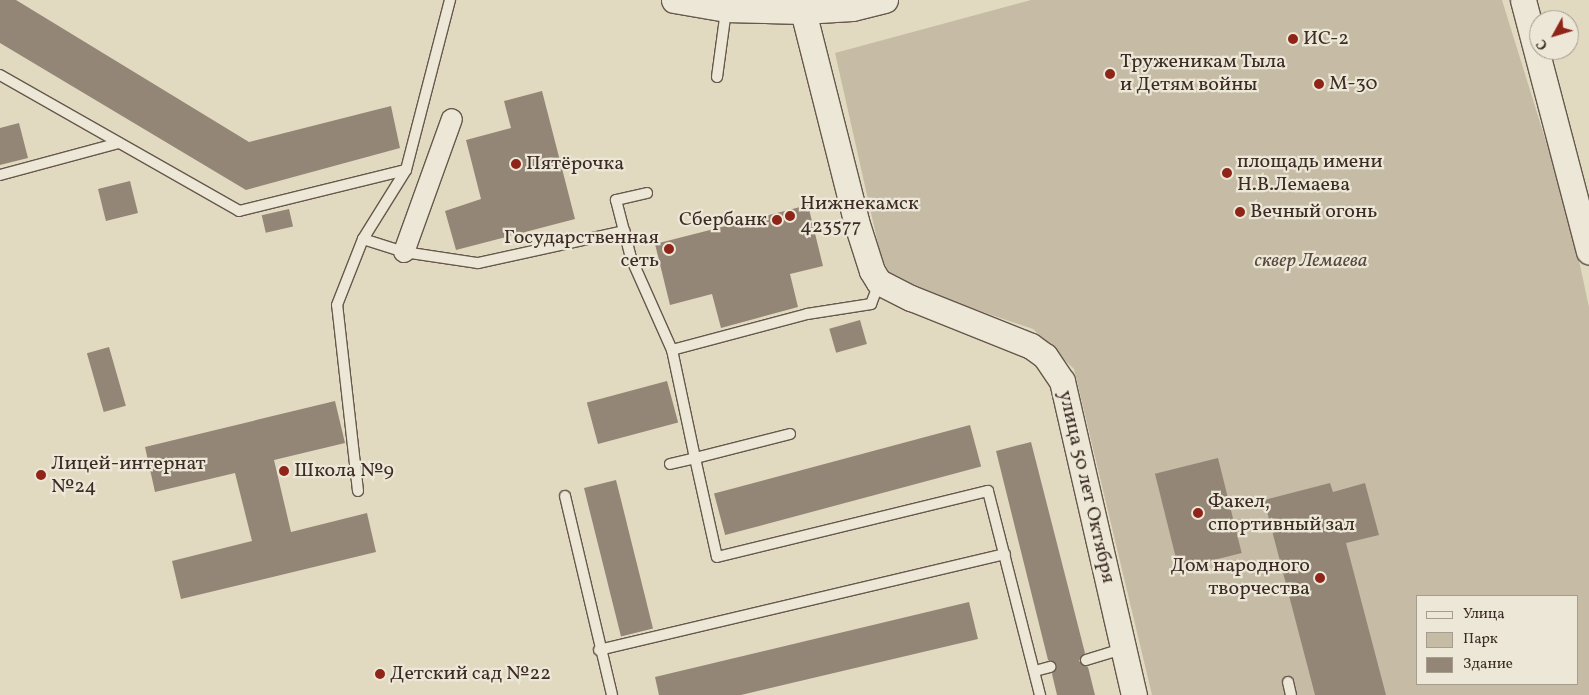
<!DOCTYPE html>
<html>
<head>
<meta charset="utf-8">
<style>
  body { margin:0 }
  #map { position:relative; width:1589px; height:695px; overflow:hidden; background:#e2dac0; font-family:Vollkorn,serif }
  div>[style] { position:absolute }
  .green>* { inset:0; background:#c6bca6 }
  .building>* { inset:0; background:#938676; transform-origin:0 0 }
  .roads { filter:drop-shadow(1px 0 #66584c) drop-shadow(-1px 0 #66584c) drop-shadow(0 1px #66584c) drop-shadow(0 -1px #66584c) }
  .service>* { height:10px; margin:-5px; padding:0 5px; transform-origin:5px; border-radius:5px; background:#ece7d6 }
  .minor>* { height:20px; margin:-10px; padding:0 10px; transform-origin:10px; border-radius:10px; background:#ece7d6 }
  .tertiary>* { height:25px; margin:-12.5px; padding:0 12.5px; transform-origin:12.5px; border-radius:12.5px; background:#ece7d6 }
  .dots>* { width:14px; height:14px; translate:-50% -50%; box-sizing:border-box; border:2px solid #ece7d6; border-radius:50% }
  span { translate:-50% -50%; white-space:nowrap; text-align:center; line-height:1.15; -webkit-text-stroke:4.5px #ece7d6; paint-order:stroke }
  .poi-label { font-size:20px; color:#3d2c26 }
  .left { translate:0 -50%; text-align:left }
  .right { translate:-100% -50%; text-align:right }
  .park-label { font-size:20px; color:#584940; font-style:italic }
  .street-label { font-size:20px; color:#3d2c26 }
  .legend { position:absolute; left:1416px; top:595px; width:162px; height:90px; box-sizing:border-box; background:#ece7d6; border:1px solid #a69c90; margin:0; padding:6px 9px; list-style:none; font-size:15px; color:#3d2c26 }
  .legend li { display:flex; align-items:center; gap:10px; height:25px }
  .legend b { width:25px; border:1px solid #a69c90 }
  .north { position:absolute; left:1529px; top:10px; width:50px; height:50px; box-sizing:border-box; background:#ece7d6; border:1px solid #a69c90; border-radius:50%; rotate:231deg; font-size:14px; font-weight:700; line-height:20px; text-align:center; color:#3d2c26 }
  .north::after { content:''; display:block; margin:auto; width:18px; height:22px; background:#8f2418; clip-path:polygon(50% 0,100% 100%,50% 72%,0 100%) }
</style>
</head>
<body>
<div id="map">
  <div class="green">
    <i style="clip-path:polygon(evenodd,1031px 0,1502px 0,1570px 219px,1589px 307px,1589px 695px,1152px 695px,1074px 369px,1033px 329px,921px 291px,891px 276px,881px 257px,835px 53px,1031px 0,1418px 596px,1578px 596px,1578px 684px,1418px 684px,1418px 596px)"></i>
  </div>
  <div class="building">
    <i style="clip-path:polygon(0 0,16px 0,249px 142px,391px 106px,400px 148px,246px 190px,0 43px)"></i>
    <i style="clip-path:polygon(542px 91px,575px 219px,456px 250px,445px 211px,481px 199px,466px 140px,511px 128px,504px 101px)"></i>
    <i style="clip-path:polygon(19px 123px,28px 158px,0 165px,0 128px)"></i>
    <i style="left:130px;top:181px;width:33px;height:33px;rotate:76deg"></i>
    <i style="clip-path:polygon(808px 205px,823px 266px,790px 274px,798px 307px,721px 328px,712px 294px,670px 305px,655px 244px)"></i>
    <i style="left:289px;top:209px;width:18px;height:28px;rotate:77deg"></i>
    <i style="left:860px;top:320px;width:25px;height:32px;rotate:74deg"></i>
    <i style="left:109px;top:347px;width:61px;height:23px;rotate:74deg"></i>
    <i style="left:667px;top:381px;width:43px;height:83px;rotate:75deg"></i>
    <i style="clip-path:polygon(335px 401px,345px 443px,274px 460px,291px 532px,367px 513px,376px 552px,181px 599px,172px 561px,252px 541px,235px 473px,155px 492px,145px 447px)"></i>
    <i style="left:970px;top:425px;width:43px;height:265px;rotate:75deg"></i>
    <i style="clip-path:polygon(1031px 442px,1085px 653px,1079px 661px,1088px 667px,1095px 695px,1057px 695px,1052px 674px,1057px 666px,1048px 660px,996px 451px)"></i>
    <i style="left:1218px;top:458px;width:98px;height:65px;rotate:76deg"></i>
    <i style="left:616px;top:480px;width:153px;height:33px;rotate:76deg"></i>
    <i style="clip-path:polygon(1330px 483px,1333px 492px,1365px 483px,1379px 535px,1346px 543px,1386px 695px,1315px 695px,1264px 500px)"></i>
    <i style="clip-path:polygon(969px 602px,978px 639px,741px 695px,659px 695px,655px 677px)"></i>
  </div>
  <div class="roads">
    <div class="service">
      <i style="left:0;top:75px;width:275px;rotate:29.6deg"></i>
      <i style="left:239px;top:211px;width:172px;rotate:-13.8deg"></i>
      <i style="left:406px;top:170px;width:176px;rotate:-75.5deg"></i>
      <i style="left:717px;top:77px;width:68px;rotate:-82.3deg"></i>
      <i style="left:0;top:175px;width:123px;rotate:-15.1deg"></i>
      <i style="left:647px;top:193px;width:32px;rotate:167deg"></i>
      <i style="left:616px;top:200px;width:60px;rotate:75.5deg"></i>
      <i style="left:631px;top:258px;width:101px;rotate:66deg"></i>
      <i style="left:672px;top:350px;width:140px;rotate:-14.9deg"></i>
      <i style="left:807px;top:314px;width:65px;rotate:-8.9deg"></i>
      <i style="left:871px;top:304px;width:22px;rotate:-69deg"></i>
      <i style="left:363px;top:239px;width:43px;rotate:17.6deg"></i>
      <i style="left:404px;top:252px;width:75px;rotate:8.5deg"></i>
      <i style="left:478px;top:263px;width:150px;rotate:-12.3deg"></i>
      <i style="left:790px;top:434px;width:98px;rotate:165.8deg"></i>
      <i style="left:695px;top:458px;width:101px;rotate:77.5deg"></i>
      <i style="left:717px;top:557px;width:279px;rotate:-13.7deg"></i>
      <i style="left:988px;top:491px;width:211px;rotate:75.7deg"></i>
      <i style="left:670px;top:464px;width:26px;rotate:-13deg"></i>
      <i style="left:695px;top:458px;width:110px;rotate:-102deg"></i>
      <i style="left:358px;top:491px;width:187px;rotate:-96.4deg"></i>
      <i style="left:337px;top:305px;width:71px;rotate:-68.5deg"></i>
      <i style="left:363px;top:239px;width:81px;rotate:-58.1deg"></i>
      <i style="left:565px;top:496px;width:204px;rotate:76.7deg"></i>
      <i style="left:599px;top:650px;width:417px;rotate:-13.3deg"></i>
      <i style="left:1086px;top:660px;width:39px;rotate:-17deg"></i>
      <i style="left:1035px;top:671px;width:16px;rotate:-15deg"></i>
      <i style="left:1288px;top:682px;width:13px;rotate:77deg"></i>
    </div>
    <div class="minor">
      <i style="left:404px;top:252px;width:141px;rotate:-70.2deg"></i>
    </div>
    <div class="tertiary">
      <i style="left:674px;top:0;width:53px;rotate:9.8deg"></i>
      <i style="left:726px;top:9px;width:77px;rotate:1.5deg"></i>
      <i style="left:803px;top:11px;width:49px;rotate:-3.5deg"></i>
      <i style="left:852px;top:8px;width:34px;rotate:-14deg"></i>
      <i style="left:1523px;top:0;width:260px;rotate:75.3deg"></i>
      <i style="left:803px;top:11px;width:217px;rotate:75.8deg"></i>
      <i style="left:856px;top:221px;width:52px;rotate:72.3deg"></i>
      <i style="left:872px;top:271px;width:13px;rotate:58deg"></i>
      <i style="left:879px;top:282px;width:36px;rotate:27deg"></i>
      <i style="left:911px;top:298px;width:129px;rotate:21.8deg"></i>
      <i style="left:1031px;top:346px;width:17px;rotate:36deg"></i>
      <i style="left:1045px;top:356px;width:30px;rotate:56deg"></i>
      <i style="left:1062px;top:381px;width:322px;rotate:77.1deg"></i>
    </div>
  </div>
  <div class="dots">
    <i style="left:1293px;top:39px;background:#8f2418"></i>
    <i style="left:1110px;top:74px;background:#8f2418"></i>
    <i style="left:1319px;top:84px;background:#8f2418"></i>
    <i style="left:516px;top:164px;background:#8f2418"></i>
    <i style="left:1227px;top:173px;background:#8f2418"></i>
    <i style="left:1240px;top:212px;background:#8f2418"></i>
    <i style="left:790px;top:216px;background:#8f2418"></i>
    <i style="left:777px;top:220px;background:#8f2418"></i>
    <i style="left:669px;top:249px;background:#8f2418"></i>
    <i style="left:284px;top:471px;background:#8f2418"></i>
    <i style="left:41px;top:475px;background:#8f2418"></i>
    <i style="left:1198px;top:513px;background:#8f2418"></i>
    <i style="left:1320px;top:578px;background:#8f2418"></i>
    <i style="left:380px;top:674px;background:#8f2418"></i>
  </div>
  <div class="poi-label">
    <span class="left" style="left:1303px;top:39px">ИС-2</span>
    <span class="left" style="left:1120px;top:74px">Труженикам Тыла<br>и Детям войны</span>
    <span class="left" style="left:1329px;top:84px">М-30</span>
    <span class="left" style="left:1237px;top:174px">площадь имени<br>Н.В.Лемаева</span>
    <span class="left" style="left:526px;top:164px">Пятёрочка</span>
    <span class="left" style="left:800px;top:216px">Нижнекамск<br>423577</span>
    <span class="left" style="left:1250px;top:212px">Вечный огонь</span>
    <span class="right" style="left:767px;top:220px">Сбербанк</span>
    <span class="right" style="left:659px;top:250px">Государственная<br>сеть</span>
    <span class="left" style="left:51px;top:476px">Лицей-интернат<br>№24</span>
    <span class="left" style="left:294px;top:471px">Школа №9</span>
    <span class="left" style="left:1208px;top:514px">Факел,<br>спортивный зал</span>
    <span class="right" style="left:1310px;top:578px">Дом народного<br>творчества</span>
    <span class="left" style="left:390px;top:674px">Детский сад №22</span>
  </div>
  <div class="park-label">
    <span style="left:1311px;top:261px">сквер Лемаева</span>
  </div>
  <div class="street-label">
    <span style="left:1086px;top:487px;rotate:77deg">улица 50 лет Октября</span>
  </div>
  <ul class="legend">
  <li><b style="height:6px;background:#ece7d6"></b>Улица</li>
  <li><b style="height:14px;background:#c6bca6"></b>Парк</li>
  <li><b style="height:14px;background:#938676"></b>Здание</li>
  </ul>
  <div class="north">С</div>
</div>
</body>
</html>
